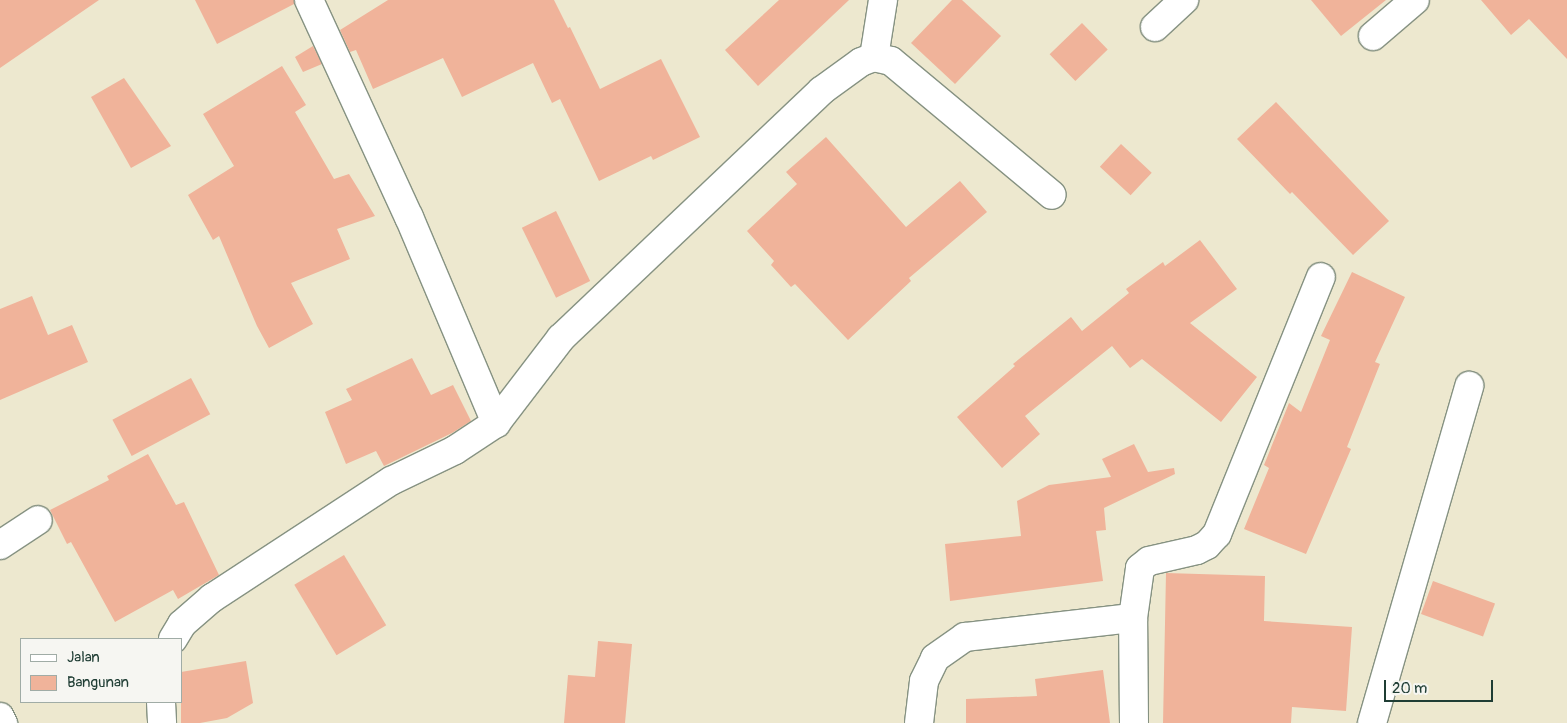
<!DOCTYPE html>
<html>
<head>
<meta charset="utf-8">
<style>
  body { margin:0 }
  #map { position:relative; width:1567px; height:723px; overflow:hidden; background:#ede8cf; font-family:Pangolin,sans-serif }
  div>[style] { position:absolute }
  .building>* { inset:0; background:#f0b39a; transform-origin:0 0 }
  .roads { filter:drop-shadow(1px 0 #869282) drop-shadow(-1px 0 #869282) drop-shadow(0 1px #869282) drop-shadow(0 -1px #869282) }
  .street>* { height:28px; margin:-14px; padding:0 14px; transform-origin:14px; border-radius:14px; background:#fff }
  span { translate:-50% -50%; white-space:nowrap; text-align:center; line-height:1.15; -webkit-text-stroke:5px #f6f6f2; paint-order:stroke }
  .legend { position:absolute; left:20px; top:638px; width:162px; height:65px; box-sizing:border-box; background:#f6f6f2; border:1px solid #a0aca6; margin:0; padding:6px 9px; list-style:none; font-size:15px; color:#1f3d34 }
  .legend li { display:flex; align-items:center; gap:10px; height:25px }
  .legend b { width:25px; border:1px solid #a0aca6 }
  .scale { position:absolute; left:1384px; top:680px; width:109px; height:22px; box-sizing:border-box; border:2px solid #1f3d34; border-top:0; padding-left:6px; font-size:15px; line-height:18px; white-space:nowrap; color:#1f3d34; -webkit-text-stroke:4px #f6f6f2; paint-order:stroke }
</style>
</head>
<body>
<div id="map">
  <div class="building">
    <i style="clip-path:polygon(0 0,99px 0,0 68px)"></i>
    <i style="clip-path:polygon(195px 0,294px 0,294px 4px,217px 44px)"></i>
    <i style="clip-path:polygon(388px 0,554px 0,568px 28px,570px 27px,600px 89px,661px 59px,700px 137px,653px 160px,651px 156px,599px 181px,560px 99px,552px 103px,533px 63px,462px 97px,443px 58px,373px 89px,356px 50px,350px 52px,340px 30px)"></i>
    <i style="clip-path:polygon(779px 0,849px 0,758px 86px,725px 50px)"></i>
    <i style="clip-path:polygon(952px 0,962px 0,1001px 36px,955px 84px,911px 43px)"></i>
    <i style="clip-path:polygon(1311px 0,1386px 0,1341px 36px)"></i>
    <i style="clip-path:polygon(1481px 0,1567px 0,1567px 59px,1529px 19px,1511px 35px)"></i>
    <i style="left:1082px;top:23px;width:37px;height:45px;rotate:46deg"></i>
    <i style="clip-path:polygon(313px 46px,322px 64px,303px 72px,295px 57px)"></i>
    <i style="clip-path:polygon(282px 66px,306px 105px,295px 112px,334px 179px,349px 174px,375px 216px,337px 229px,350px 259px,291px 283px,313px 324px,269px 348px,257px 326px,219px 236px,213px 240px,188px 195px,234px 166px,203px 114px)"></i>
    <i style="clip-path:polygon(124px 78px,171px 146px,131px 168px,91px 97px)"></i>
    <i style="clip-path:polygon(1276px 102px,1389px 221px,1353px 255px,1292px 192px,1290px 194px,1237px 139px)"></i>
    <i style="clip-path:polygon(826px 137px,906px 227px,960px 181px,987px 212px,909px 278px,911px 281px,848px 340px,795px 284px,791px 287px,771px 265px,774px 261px,747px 231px,797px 184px,786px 172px)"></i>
    <i style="left:1121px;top:144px;width:42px;height:31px;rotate:43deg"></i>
    <i style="left:556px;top:211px;width:78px;height:38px;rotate:64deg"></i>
    <i style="clip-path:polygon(1200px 240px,1237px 289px,1190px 323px,1257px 377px,1221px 422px,1142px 359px,1130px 368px,1112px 346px,1025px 416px,1040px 434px,1002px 468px,957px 417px,1015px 366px,1013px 364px,1071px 317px,1082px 331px,1129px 293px,1126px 289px,1163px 262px,1165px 266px)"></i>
    <i style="clip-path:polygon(1352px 272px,1405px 297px,1375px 362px,1380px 364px,1347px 447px,1351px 449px,1306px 554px,1244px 529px,1269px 468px,1264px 465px,1289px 403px,1301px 412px,1330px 340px,1321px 336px)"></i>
    <i style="clip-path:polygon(32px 296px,48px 335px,72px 325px,88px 362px,0 400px,0 309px)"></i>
    <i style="clip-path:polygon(412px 358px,431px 395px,453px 385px,471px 421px,452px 433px,384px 466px,376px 451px,346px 464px,325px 412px,352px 400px,346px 389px)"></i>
    <i style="left:191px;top:378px;width:41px;height:89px;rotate:62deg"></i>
    <i style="clip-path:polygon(1134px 444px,1148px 472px,1174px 468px,1175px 474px,1104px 508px,1106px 530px,1096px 531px,1103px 581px,950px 601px,945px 544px,1021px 536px,1017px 501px,1049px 485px,1111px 477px,1102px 459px)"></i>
    <i style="clip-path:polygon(148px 454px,176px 505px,184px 502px,219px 575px,178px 599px,173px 590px,115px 622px,71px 542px,67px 544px,50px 510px,109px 480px,107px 476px)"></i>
    <i style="left:344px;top:555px;width:82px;height:58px;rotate:59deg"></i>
    <i style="clip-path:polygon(1166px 573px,1265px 576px,1264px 621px,1352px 627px,1346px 711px,1292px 707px,1291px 723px,1163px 723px)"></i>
    <i style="left:1433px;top:581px;width:66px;height:35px;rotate:20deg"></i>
    <i style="clip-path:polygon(598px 641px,632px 644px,625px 723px,564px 723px,568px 675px,595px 677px)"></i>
    <i style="clip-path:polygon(246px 661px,253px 703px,227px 718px,200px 723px,181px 723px,181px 672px)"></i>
    <i style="clip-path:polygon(1103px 670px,1110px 723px,966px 723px,966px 699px,1037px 696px,1035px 679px)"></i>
  </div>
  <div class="roads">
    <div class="street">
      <i style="left:309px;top:0;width:239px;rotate:65.3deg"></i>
      <i style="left:409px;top:217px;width:224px;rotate:67.1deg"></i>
      <i style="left:1155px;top:27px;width:40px;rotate:-43deg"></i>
      <i style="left:1373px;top:36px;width:55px;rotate:-40.6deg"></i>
      <i style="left:874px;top:57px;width:58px;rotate:-81deg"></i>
      <i style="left:0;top:545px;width:45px;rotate:-33.3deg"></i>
      <i style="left:173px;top:639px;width:17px;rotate:-59deg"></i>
      <i style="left:182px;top:624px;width:40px;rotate:-41deg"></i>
      <i style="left:212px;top:598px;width:214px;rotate:-33.2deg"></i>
      <i style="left:391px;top:481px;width:71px;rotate:-25.8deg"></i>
      <i style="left:455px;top:450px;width:49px;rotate:-33.4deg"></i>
      <i style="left:496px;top:423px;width:107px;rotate:-52.6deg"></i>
      <i style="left:561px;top:338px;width:359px;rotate:-43.5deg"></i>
      <i style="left:821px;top:91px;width:49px;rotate:-35.9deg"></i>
      <i style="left:861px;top:62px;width:14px;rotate:-21deg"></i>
      <i style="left:874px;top:57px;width:17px;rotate:13deg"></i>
      <i style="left:891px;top:61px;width:209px;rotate:39.8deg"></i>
      <i style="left:161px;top:702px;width:21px;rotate:87deg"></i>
      <i style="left:0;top:717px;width:7px;rotate:63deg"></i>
      <i style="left:919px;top:723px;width:42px;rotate:-83.2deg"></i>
      <i style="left:924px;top:681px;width:25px;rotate:-64deg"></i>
      <i style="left:935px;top:658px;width:37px;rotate:-35deg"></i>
      <i style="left:965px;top:637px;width:169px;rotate:-6.5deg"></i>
      <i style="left:1134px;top:723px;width:105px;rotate:-90.5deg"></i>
      <i style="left:1133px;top:618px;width:50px;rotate:-82deg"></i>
      <i style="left:1140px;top:568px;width:11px;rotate:-38deg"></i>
      <i style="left:1149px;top:561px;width:49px;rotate:-12.9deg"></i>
      <i style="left:1197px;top:550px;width:11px;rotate:-27deg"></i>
      <i style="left:1207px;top:545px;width:15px;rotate:-48deg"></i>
      <i style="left:1217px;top:534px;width:277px;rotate:-68deg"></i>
      <i style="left:1372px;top:723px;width:351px;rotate:-73.9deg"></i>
    </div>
  </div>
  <ul class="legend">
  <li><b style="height:6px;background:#fff"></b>Jalan</li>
  <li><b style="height:14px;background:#f0b39a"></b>Bangunan</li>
  </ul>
  <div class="scale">20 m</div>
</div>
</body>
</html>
